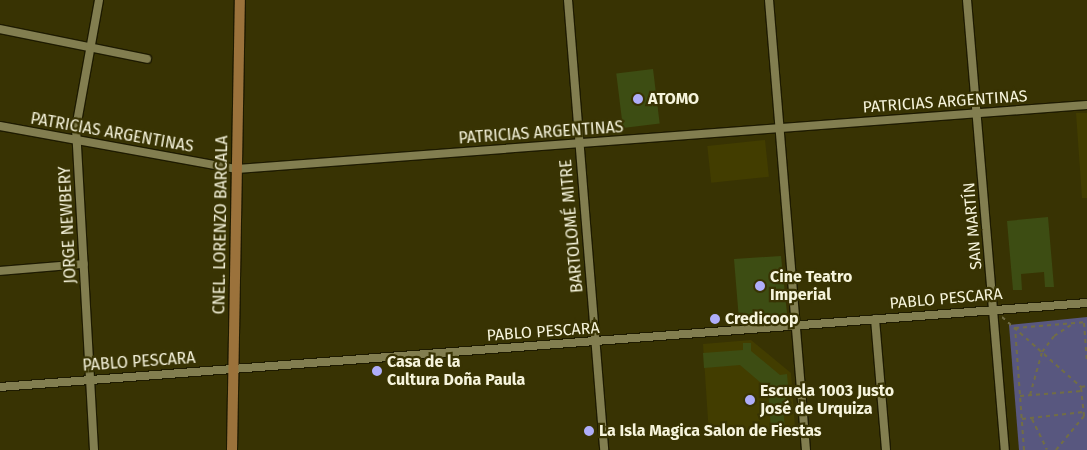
<!DOCTYPE html>
<html>
<head>
<meta charset="utf-8">
<style>
  body { margin:0 }
  #map { position:relative; width:1087px; height:450px; overflow:hidden; background:#383303; font-family:"Fira Sans",sans-serif }
  div>[style] { position:absolute }
  .built>* { inset:0; background:#423d00; transform-origin:0 0 }
  .green>* { inset:0; background:#58577f }
  .building>* { inset:0; background:#3d4d13; transform-origin:0 0 }
  .path>* { height:2px; margin-top:-1px; transform-origin:0; background:repeating-linear-gradient(90deg,#716d45 0 4px,transparent 0 8px) }
  .roads { filter:drop-shadow(1px 0 #1e1b00) drop-shadow(-1px 0 #1e1b00) drop-shadow(0 1px #1e1b00) drop-shadow(0 -1px #1e1b00) }
  .street>* { height:8px; margin:-4px; padding:0 4px; transform-origin:4px; border-radius:4px; background:#827e50 }
  .secondary>* { height:10px; margin:-5px; padding:0 5px; transform-origin:5px; border-radius:5px; background:#9b723b }
  .dots>* { width:14px; height:14px; translate:-50% -50%; box-sizing:border-box; border:2px solid #383303; border-radius:50% }
  span { translate:-50% -50%; white-space:nowrap; text-align:center; line-height:1.15; -webkit-text-stroke:4.5px #383303; paint-order:stroke }
  .poi-label { font-size:16px; color:#f6f4dc; font-weight:700 }
  .left { translate:0 -50%; text-align:left }
  .street-label { font-size:16px; color:#f6f4dc }
</style>
</head>
<body>
<div id="map">
  <div class="built">
    <i style="clip-path:polygon(1076px 113px,1087px 113px,1087px 198px,1082px 198px)"></i>
    <i style="left:765px;top:140px;width:37px;height:58px;rotate:84deg"></i>
    <i style="clip-path:polygon(751px 340px,791px 373px,795px 427px,709px 435px,703px 344px)"></i>
  </div>
  <div class="green">
    <i style="clip-path:polygon(1087px 317px,1087px 450px,1019px 450px,1009px 325px)"></i>
  </div>
  <div class="building">
    <i style="left:653px;top:69px;width:55px;height:37px;rotate:83deg"></i>
    <i style="clip-path:polygon(1048px 217px,1054px 287px,1045px 287px,1044px 272px,1021px 274px,1022px 290px,1013px 290px,1007px 221px)"></i>
    <i style="clip-path:polygon(781px 256px,787px 313px,782px 317px,739px 320px,734px 259px)"></i>
    <i style="clip-path:polygon(743px 343px,751px 343px,751px 351px,780px 375px,787px 374px,790px 408px,783px 409px,785px 428px,771px 429px,768px 389px,740px 365px,704px 368px,703px 353px,743px 350px)"></i>
  </div>
  <div class="path">
    <i style="left:1002px;top:317px;width:106px;rotate:41.5deg"></i>
    <i style="left:1084px;top:323px;width:40px;rotate:85.7deg"></i>
    <i style="left:1030px;top:395px;width:45px;rotate:-74.4deg"></i>
    <i style="left:1042px;top:352px;width:20px;rotate:-53deg"></i>
    <i style="left:1054px;top:336px;width:20px;rotate:-33deg"></i>
    <i style="left:1020px;top:396px;width:62px;rotate:-4.6deg"></i>
    <i style="left:1022px;top:419px;width:62px;rotate:-6.4deg"></i>
    <i style="left:1032px;top:419px;width:34px;rotate:64deg"></i>
    <i style="left:1024px;top:450px;width:122px;rotate:-94.2deg"></i>
    <i style="left:1015px;top:328px;width:72px;rotate:-4.8deg"></i>
    <i style="left:1056px;top:450px;width:44px;rotate:-50.5deg"></i>
    <i style="left:1084px;top:416px;width:29px;rotate:-96deg"></i>
    <i style="left:1081px;top:387px;width:6px;rotate:-9deg"></i>
  </div>
  <div class="roads">
    <div class="street">
      <i style="left:568px;top:0;width:451px;rotate:85.4deg"></i>
      <i style="left:769px;top:0;width:452px;rotate:85.3deg"></i>
      <i style="left:967px;top:0;width:452px;rotate:85.2deg"></i>
      <i style="left:0;top:29px;width:150px;rotate:11.5deg"></i>
      <i style="left:0;top:126px;width:241px;rotate:10.3deg"></i>
      <i style="left:237px;top:169px;width:852px;rotate:-4.31deg"></i>
      <i style="left:0;top:271px;width:84px;rotate:-4.8deg"></i>
      <i style="left:875px;top:319px;width:131px;rotate:85.2deg"></i>
      <i style="left:0;top:387px;width:1090px;rotate:-4.42deg"></i>
      <i style="left:94px;top:450px;width:323px;rotate:-93.2deg"></i>
      <i style="left:76px;top:128px;width:130px;rotate:-79.8deg"></i>
    </div>
    <div class="secondary">
      <i style="left:232px;top:450px;width:450px;rotate:-89deg"></i>
    </div>
  </div>
  <div class="dots">
    <i style="left:638px;top:99px;background:#afaefa"></i>
    <i style="left:760px;top:286px;background:#afaefa"></i>
    <i style="left:715px;top:319px;background:#afaefa"></i>
    <i style="left:377px;top:371px;background:#afaefa"></i>
    <i style="left:750px;top:400px;background:#afaefa"></i>
    <i style="left:589px;top:431px;background:#afaefa"></i>
  </div>
  <div class="poi-label">
    <span class="left" style="left:648px;top:99px">ATOMO</span>
    <span class="left" style="left:770px;top:286px">Cine Teatro<br>Imperial</span>
    <span class="left" style="left:725px;top:319px">Credicoop</span>
    <span class="left" style="left:387px;top:371px">Casa de la<br>Cultura Doña Paula</span>
    <span class="left" style="left:760px;top:400px">Escuela 1003 Justo<br>José de Urquiza</span>
    <span class="left" style="left:599px;top:431px">La Isla Magica Salon de Fiestas</span>
  </div>
  <div class="street-label">
    <span style="left:945px;top:102px;rotate:-4deg">PATRICIAS ARGENTINAS</span>
    <span style="left:112px;top:133px;rotate:10deg">PATRICIAS ARGENTINAS</span>
    <span style="left:541px;top:133px;rotate:-4deg">PATRICIAS ARGENTINAS</span>
    <span style="left:68px;top:225px;rotate:-93deg">JORGE NEWBERY</span>
    <span style="left:221px;top:225px;rotate:-89deg">CNEL. LORENZO BARCALA</span>
    <span style="left:572px;top:226px;rotate:-95deg">BARTOLOMÉ MITRE</span>
    <span style="left:973px;top:226px;rotate:-95deg">SAN MARTÍN</span>
    <span style="left:946px;top:299px;rotate:-5deg">PABLO PESCARA</span>
    <span style="left:543px;top:332px;rotate:-4deg">PABLO PESCARA</span>
    <span style="left:139px;top:362px;rotate:-4deg">PABLO PESCARA</span>
  </div>
</div>
</body>
</html>
